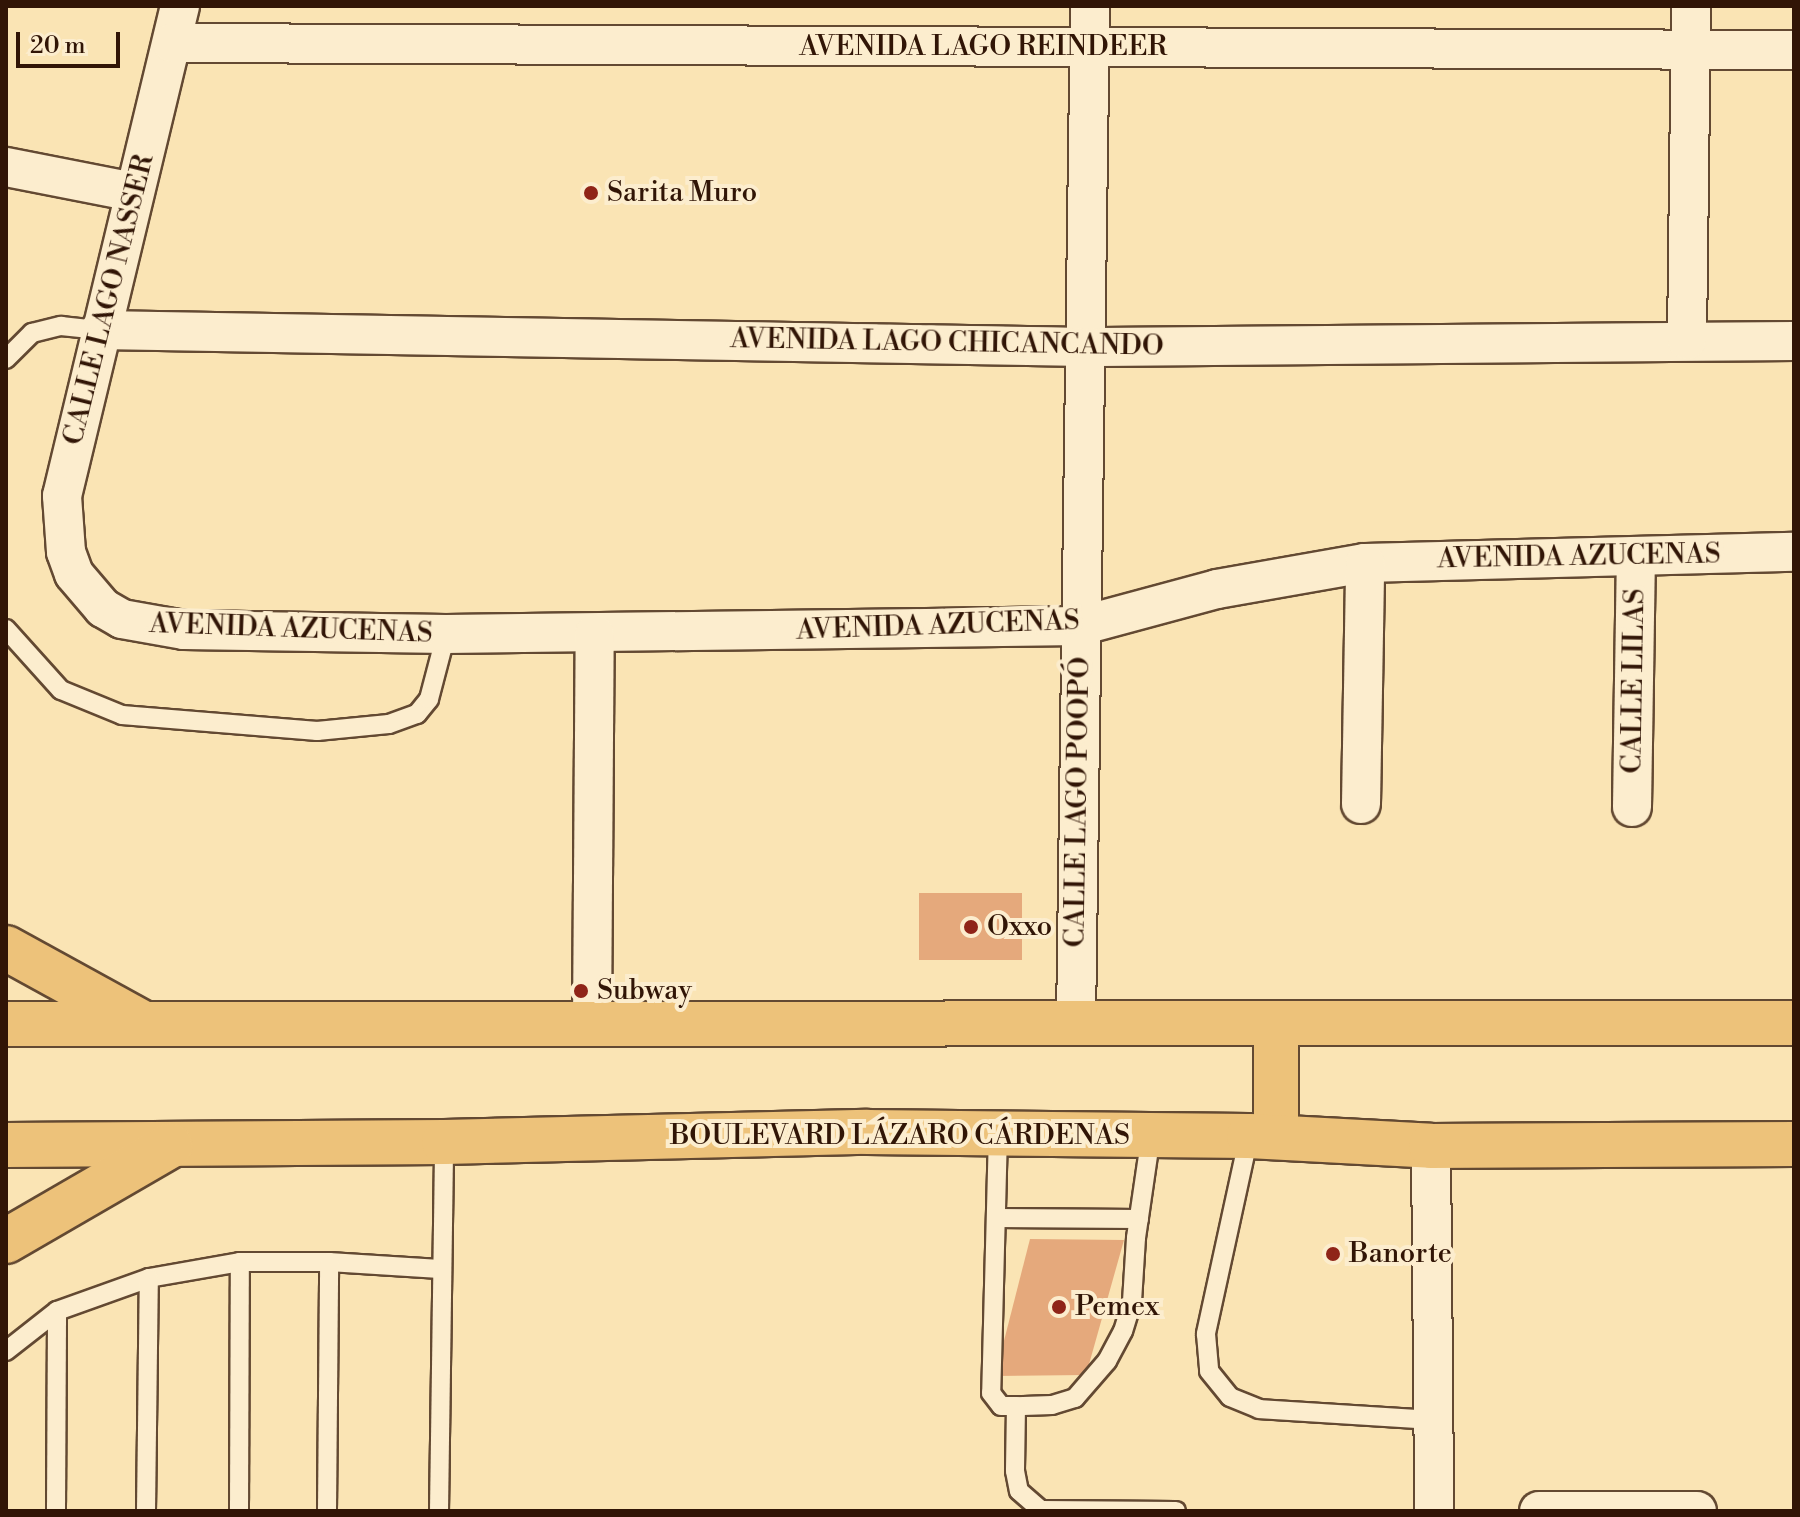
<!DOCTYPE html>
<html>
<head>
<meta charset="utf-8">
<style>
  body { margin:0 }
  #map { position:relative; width:1800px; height:1517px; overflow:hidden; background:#fae4b4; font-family:"Libre Bodoni",serif }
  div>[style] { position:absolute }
  .building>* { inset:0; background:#e5a97c; transform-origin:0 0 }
  .roads { filter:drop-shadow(2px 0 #634932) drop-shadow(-2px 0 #634932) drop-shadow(0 2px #634932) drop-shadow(0 -2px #634932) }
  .service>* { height:18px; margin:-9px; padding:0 9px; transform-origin:9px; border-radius:9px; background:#fcedce }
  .minor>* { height:38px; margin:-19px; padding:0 19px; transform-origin:19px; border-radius:19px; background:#fcedce }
  .trunk>* { height:44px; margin:-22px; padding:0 22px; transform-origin:22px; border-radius:22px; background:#edc27a }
  .dots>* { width:22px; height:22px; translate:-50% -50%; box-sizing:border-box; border:4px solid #fcedce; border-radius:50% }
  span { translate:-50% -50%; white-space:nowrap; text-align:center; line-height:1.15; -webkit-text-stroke:8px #fcedce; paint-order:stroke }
  .street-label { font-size:28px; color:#311506 }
  .poi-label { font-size:28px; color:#311506 }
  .left { translate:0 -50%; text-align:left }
  .frame { position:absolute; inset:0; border:8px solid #311506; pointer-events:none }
  .scale { position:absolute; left:16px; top:32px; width:104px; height:36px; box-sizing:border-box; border:4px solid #311506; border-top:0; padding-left:10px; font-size:24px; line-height:28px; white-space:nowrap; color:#311506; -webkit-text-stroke:6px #fcedce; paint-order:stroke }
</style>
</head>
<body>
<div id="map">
  <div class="building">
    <i style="left:1022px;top:893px;width:67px;height:103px;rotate:90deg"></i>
    <i style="clip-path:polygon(1030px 1239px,1124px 1240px,1086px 1375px,995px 1376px)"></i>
  </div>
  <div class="roads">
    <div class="service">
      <i style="left:6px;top:359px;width:37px;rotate:-45deg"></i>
      <i style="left:32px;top:333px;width:30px;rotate:-14deg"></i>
      <i style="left:61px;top:326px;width:39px;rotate:6deg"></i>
      <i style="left:6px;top:629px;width:82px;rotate:48deg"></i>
      <i style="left:61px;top:690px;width:66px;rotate:22.3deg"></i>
      <i style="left:122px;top:715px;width:196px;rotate:4.7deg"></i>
      <i style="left:317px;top:731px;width:72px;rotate:-5.6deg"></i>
      <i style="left:389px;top:724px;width:30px;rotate:-20deg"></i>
      <i style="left:417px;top:714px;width:19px;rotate:-51deg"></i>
      <i style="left:429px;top:699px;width:67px;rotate:-75.3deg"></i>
      <i style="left:998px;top:1133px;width:260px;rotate:91.5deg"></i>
      <i style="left:991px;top:1393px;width:16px;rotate:52deg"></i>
      <i style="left:1001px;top:1406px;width:15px"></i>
      <i style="left:1151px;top:1135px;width:104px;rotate:98.3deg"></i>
      <i style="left:1136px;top:1238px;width:64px;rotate:93.6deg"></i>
      <i style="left:1132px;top:1302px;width:30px;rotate:107deg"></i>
      <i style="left:1123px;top:1331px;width:34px;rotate:118deg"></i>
      <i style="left:1107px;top:1361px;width:49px;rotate:130.9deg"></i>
      <i style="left:1075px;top:1398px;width:24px;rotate:163deg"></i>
      <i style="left:1052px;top:1405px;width:36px;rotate:178deg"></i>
      <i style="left:1016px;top:1406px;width:65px;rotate:90.9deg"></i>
      <i style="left:1015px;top:1471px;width:20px;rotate:79deg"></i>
      <i style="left:1019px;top:1491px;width:29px;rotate:41deg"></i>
      <i style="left:1041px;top:1510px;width:135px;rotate:0.4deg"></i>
      <i style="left:1249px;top:1136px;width:203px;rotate:102.3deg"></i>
      <i style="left:1206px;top:1334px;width:37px;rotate:85deg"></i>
      <i style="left:1209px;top:1371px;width:33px;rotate:51deg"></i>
      <i style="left:1230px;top:1397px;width:31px;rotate:22deg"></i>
      <i style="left:1259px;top:1409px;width:173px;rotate:3.6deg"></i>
      <i style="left:996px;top:1218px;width:143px;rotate:0.4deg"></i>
      <i style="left:6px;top:1351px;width:65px;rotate:-38.1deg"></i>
      <i style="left:57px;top:1311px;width:98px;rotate:-19.7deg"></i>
      <i style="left:149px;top:1278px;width:92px;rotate:-10deg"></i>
      <i style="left:240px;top:1262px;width:89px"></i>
      <i style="left:329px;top:1262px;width:111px;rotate:3.6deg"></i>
      <i style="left:56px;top:1511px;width:200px;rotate:-89.7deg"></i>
      <i style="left:146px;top:1511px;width:233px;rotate:-89.3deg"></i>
      <i style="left:239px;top:1511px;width:249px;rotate:-89.8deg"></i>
      <i style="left:327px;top:1511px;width:249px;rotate:-89.5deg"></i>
      <i style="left:439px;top:1511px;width:369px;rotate:-89.2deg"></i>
    </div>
    <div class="minor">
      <i style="left:180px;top:6px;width:504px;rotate:103.54deg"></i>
      <i style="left:62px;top:496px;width:56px;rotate:85.9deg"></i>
      <i style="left:66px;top:552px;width:23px;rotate:70deg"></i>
      <i style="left:74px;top:574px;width:45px;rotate:49.5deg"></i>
      <i style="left:103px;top:608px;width:22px;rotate:30deg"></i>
      <i style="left:122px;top:619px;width:63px;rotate:10.1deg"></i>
      <i style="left:184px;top:630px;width:262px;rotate:0.9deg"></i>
      <i style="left:446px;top:634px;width:634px;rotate:-0.72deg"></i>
      <i style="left:1080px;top:626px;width:142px;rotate:-15.1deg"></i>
      <i style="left:1217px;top:589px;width:150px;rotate:-10deg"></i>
      <i style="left:1365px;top:563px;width:429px;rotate:-1.5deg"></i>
      <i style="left:172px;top:43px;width:1622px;rotate:0.25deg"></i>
      <i style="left:6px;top:167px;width:130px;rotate:11.1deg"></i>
      <i style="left:100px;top:330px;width:986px;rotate:0.99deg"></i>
      <i style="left:1086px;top:347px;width:708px;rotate:-0.49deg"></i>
      <i style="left:1687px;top:340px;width:334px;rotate:-89.3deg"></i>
      <i style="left:1361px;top:804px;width:241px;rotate:-89deg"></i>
      <i style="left:1632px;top:807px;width:251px;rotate:-89.1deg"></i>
      <i style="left:1076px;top:1022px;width:1016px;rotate:-89.21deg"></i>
      <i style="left:592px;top:1023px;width:389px;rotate:-89.6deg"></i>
      <i style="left:1431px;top:1146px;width:365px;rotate:89.5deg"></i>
      <i style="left:1539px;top:1511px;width:158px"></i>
    </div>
    <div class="trunk">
      <i style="left:6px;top:948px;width:152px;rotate:28.8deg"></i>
      <i style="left:6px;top:1024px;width:1788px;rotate:-0.03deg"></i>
      <i style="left:1276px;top:1024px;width:113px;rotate:90deg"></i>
      <i style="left:6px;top:1145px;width:438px;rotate:-0.4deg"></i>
      <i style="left:444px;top:1142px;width:423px;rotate:-1.4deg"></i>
      <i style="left:867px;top:1132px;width:382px;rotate:0.6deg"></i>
      <i style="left:1249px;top:1136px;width:182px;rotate:3.1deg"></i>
      <i style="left:1431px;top:1146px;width:363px;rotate:-0.3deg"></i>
      <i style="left:6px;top:1241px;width:190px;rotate:-30.1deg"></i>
    </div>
  </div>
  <div class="dots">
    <i style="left:591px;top:193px;background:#8f2418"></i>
    <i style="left:971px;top:927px;background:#8f2418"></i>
    <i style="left:581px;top:991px;background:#8f2418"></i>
    <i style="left:1333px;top:1254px;background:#8f2418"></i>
    <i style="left:1059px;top:1307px;background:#8f2418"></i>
  </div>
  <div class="street-label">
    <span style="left:983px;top:47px">AVENIDA LAGO REINDEER</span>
    <span style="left:109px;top:300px;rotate:-76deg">CALLE LAGO NASSER</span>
    <span style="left:947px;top:343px;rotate:1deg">AVENIDA LAGO CHICANCANDO</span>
    <span style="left:1579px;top:557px;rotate:-1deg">AVENIDA AZUCENAS</span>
    <span style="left:938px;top:626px;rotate:-2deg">AVENIDA AZUCENAS</span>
    <span style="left:291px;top:629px;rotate:2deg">AVENIDA AZUCENAS</span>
    <span style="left:1634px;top:681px;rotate:-89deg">CALLE LILAS</span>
    <span style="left:1078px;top:802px;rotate:-89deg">CALLE LAGO POOPÓ</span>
    <span style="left:900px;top:1136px">BOULEVARD LÁZARO CÁRDENAS</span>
  </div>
  <div class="poi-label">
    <span class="left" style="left:607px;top:193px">Sarita Muro</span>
    <span class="left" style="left:987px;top:927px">Oxxo</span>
    <span class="left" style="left:597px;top:991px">Subway</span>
    <span class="left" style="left:1349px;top:1254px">Banorte</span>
    <span class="left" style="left:1075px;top:1307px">Pemex</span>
  </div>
  <div class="frame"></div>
  <div class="scale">20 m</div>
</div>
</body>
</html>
